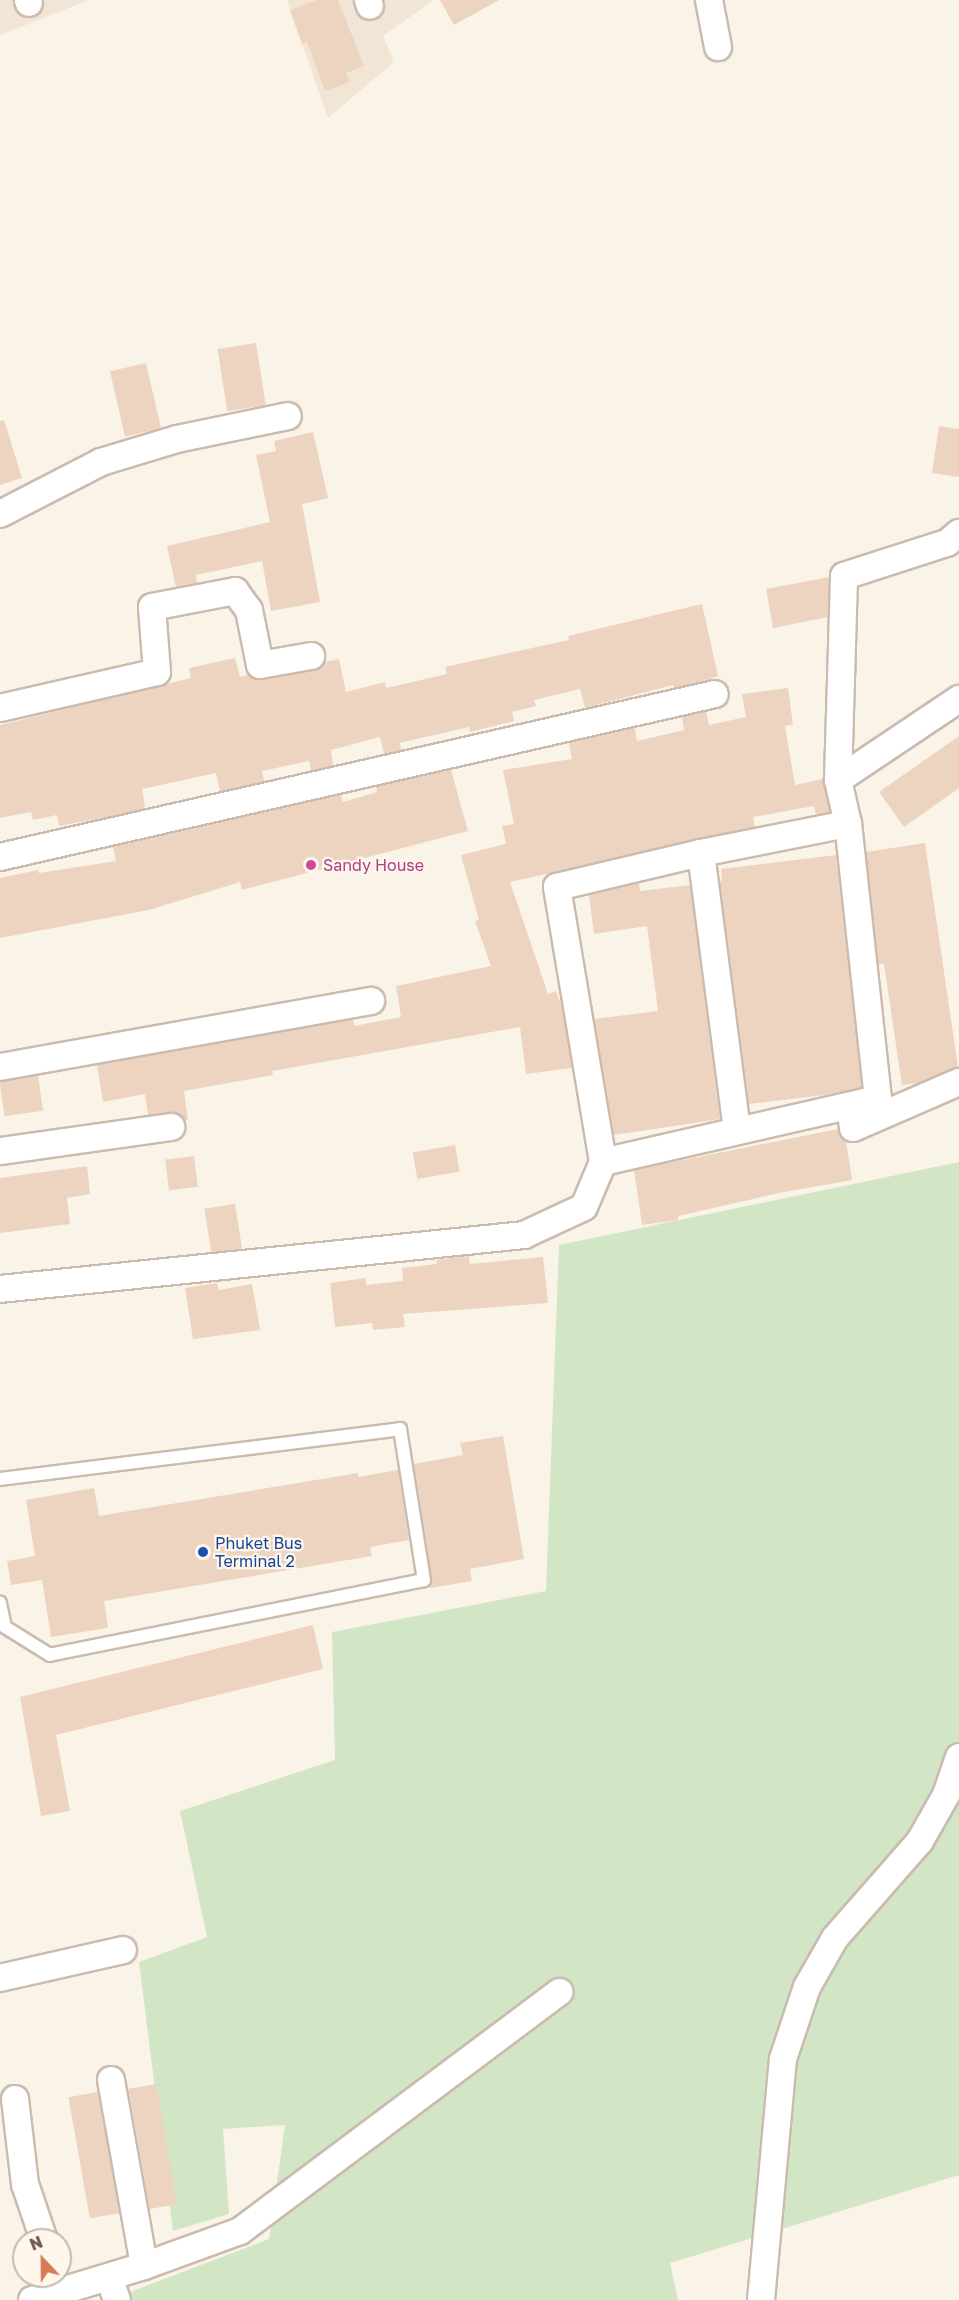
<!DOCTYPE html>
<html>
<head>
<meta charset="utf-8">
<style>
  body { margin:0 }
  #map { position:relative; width:959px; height:2300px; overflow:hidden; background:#faf3e7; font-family:"Golos Text",sans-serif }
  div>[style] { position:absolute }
  .residential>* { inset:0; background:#f1e5d6 }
  .green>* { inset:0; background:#d2e6c6 }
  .building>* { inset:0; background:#edd4c1; transform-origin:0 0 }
  .roads { filter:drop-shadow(2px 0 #cbbbae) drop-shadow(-2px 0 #cbbbae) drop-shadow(0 2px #cbbbae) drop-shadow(0 -2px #cbbbae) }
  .service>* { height:12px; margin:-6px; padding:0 6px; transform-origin:6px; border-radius:6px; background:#fff }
  .minor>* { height:26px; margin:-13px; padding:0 13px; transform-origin:13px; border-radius:13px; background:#fff }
  .dots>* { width:16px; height:16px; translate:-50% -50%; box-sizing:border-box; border:3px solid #fdf7ec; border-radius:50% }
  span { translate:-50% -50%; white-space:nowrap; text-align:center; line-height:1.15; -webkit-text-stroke:4.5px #fdf7ec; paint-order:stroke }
  .hotel-label { font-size:16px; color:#b23c85 }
  .left { translate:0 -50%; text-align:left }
  .transit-label { font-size:16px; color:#164399 }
  .north { position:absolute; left:12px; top:2228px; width:60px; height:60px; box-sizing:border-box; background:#fdf7ec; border:2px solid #c5b9ad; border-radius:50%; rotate:338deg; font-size:16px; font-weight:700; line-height:24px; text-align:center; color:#715c4e }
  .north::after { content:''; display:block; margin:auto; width:21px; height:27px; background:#d77a58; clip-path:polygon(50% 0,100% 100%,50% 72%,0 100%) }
</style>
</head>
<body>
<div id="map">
  <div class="residential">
    <i style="clip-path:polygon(0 0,89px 0,0 35px)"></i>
    <i style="clip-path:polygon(287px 0,434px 0,383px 36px,394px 62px,328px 118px)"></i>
  </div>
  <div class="green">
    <i style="clip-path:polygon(959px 1162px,959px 2175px,670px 2263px,678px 2300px,132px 2300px,130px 2292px,269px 2239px,285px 2125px,223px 2129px,229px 2214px,173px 2231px,139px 1962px,207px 1937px,180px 1811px,335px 1760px,332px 1632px,546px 1591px,559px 1245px)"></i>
  </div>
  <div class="building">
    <i style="clip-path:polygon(317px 0,338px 0,364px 66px,346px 73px,350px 82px,325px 91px,307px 42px,302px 44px,290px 10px)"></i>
    <i style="clip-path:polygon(440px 0,499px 0,454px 25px)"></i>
    <i style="left:256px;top:343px;width:63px;height:39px;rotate:81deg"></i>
    <i style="left:146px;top:363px;width:67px;height:37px;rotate:77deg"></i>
    <i style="clip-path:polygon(4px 420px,22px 478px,0 485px,0 421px)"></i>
    <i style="clip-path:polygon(939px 426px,959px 429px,959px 477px,932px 473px)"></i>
    <i style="clip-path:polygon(313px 432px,328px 498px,302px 504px,320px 602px,271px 611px,262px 561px,196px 575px,197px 583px,176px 587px,167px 546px,270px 522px,256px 455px,276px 451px,274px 441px)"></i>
    <i style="clip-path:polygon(829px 577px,828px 617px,773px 628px,766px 589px)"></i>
    <i style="clip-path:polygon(702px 604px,718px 676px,701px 682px,676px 688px,673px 685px,585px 708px,580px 689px,534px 700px,536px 706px,512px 712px,514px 721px,470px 732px,469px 727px,400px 743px,401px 750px,384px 754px,380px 737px,331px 750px,333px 766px,311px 771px,309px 761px,262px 771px,264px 781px,220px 792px,216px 773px,142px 789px,145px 806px,143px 809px,107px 817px,59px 826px,57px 815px,33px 820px,31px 812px,0 818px,0 725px,191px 678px,189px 668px,235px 658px,240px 677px,249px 675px,262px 680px,314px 671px,325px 662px,339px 659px,346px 692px,385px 682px,386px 688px,447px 674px,445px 667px,569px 640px,568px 636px)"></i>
    <i style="clip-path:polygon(788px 688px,793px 725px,785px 726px,795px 785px,823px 779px,830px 812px,816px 815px,814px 806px,753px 817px,755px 827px,510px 882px,548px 994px,556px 991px,562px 1007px,572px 1068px,526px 1074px,520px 1027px,272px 1071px,273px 1075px,184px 1091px,188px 1120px,184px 1120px,177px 1113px,170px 1112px,148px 1115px,145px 1094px,103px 1102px,97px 1065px,353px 1019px,354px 1026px,401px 1017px,396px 986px,491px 966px,475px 921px,479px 920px,461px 855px,506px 844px,502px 826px,514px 824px,503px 770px,572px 759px,569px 743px,635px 728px,637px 741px,684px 730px,682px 717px,706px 711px,709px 725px,746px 717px,742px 694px)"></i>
    <i style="clip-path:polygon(959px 736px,959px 788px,904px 827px,879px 792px)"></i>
    <i style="clip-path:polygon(451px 770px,468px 831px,242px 890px,240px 882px,149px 910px,0 938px,0 878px,38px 870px,39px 873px,116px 861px,113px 847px,341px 795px,343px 802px,377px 792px,376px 787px)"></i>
    <i style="clip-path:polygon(925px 843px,958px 1067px,919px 1083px,902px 1085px,884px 964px,878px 964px,866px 852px)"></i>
    <i style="clip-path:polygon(836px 855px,862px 1087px,833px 1094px,749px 1104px,720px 881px,722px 881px,721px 869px)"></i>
    <i style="clip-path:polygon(639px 883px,640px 891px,690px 885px,720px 1119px,614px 1135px,594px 1019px,658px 1011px,647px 926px,594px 934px,589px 895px)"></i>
    <i style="left:38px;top:1075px;width:36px;height:39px;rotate:82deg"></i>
    <i style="clip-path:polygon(838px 1129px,846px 1141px,852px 1180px,779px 1193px,678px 1216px,678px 1220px,642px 1225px,634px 1170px)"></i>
    <i style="left:455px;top:1145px;width:27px;height:43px;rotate:80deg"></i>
    <i style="left:194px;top:1156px;width:31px;height:29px;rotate:83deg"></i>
    <i style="clip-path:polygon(87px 1166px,90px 1194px,67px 1198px,70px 1224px,0 1233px,0 1178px)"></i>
    <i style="left:235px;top:1204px;width:46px;height:31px;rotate:81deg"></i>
    <i style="clip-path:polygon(469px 1256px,470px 1264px,543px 1257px,548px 1303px,403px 1314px,405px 1327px,373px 1330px,372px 1323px,335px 1327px,330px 1283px,366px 1278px,366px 1285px,403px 1281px,402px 1268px,437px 1264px,436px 1260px)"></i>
    <i style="clip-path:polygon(217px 1283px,219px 1290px,252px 1284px,260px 1330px,193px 1339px,185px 1288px)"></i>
    <i style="clip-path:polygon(503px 1436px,524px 1559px,470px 1569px,472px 1581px,430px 1588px,432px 1579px,414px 1464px,463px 1455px,460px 1443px)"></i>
    <i style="clip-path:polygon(398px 1470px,409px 1540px,370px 1547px,372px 1556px,104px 1601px,108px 1628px,51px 1637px,42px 1580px,11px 1585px,7px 1561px,35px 1556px,26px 1500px,94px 1488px,99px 1516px,358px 1473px,358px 1477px)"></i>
    <i style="clip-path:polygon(313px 1625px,323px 1669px,56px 1735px,70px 1811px,41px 1816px,20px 1697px)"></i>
    <i style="left:156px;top:2084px;width:122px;height:28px;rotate:80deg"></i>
    <i style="left:98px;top:2092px;width:123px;height:30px;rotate:80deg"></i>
  </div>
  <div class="roads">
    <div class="service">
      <i style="left:0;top:1479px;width:403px;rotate:-7.1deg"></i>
      <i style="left:400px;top:1429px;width:153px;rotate:81deg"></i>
      <i style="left:424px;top:1580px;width:381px;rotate:168.7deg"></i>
      <i style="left:50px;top:1655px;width:53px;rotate:-148.1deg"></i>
      <i style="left:5px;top:1627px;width:25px;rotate:-102deg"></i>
    </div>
    <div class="minor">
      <i style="left:28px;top:0;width:3px;rotate:72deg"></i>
      <i style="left:368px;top:0;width:6px;rotate:72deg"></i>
      <i style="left:709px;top:0;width:48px;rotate:79.2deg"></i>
      <i style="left:0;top:514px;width:114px;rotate:-27.2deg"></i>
      <i style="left:101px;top:462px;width:79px;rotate:-16.8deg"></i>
      <i style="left:177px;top:439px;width:113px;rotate:-11.7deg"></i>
      <i style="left:0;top:708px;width:161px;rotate:-12.9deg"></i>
      <i style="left:157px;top:672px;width:65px;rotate:-94.4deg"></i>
      <i style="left:152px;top:607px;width:85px;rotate:-10.9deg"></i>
      <i style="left:235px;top:591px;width:24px;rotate:54deg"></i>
      <i style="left:249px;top:610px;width:56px;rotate:78.7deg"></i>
      <i style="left:260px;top:665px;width:52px;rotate:-10deg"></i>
      <i style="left:838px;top:780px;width:146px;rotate:-33.8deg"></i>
      <i style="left:701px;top:853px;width:280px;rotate:82.6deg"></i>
      <i style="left:0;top:857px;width:733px;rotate:-12.84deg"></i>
      <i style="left:0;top:1067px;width:377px;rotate:-10.1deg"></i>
      <i style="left:850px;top:1106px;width:22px;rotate:82deg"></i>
      <i style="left:853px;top:1128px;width:116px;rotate:-23.5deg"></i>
      <i style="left:0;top:1151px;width:173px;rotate:-8deg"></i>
      <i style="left:603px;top:1162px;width:282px;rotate:-12.9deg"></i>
      <i style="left:878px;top:1099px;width:277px;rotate:-96.2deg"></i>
      <i style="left:848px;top:824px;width:45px;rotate:-102.8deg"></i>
      <i style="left:838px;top:780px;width:204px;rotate:-88.3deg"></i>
      <i style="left:844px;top:576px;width:108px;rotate:-17.8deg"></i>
      <i style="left:947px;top:543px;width:16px;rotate:-40deg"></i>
      <i style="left:0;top:1289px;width:527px;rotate:-5.88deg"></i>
      <i style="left:524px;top:1235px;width:66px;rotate:-25deg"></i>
      <i style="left:584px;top:1207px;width:49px;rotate:-67.1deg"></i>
      <i style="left:603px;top:1162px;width:279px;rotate:-99.5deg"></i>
      <i style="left:557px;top:887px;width:148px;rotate:-13.3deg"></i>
      <i style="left:701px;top:853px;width:150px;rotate:-11.2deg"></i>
      <i style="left:0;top:1978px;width:126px;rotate:-12.8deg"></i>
      <i style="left:111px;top:2080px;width:189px;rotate:79.9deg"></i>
      <i style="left:15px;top:2099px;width:86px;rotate:83.3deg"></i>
      <i style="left:25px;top:2184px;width:59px;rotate:71.3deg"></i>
      <i style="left:109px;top:2277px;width:24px;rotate:71deg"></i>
      <i style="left:32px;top:2300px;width:117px;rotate:-16.9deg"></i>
      <i style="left:144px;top:2266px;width:102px;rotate:-20deg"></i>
      <i style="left:240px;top:2231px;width:399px;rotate:-36.8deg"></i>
      <i style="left:761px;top:2300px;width:242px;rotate:-84.8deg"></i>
      <i style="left:783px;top:2059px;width:76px;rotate:-71.6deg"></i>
      <i style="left:807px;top:1987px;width:56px;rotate:-60.3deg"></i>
      <i style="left:835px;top:1938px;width:129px;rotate:-48.8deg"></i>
      <i style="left:920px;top:1841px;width:53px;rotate:-60.5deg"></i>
      <i style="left:946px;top:1795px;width:40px;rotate:-71.1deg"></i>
    </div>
  </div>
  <div class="dots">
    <i style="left:311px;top:865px;background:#d1479c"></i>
    <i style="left:203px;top:1552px;background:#1a4fb4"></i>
  </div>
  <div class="hotel-label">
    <span class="left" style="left:323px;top:865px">Sandy House</span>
  </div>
  <div class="transit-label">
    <span class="left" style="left:215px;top:1552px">Phuket Bus<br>Terminal 2</span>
  </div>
  <div class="north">N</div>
</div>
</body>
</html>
